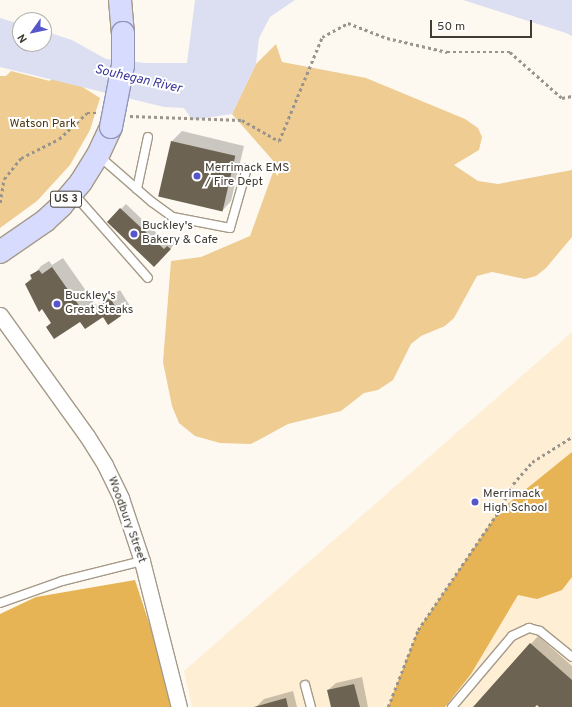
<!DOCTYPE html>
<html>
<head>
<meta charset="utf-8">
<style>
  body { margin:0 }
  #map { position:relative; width:572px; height:707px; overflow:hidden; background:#fdf9f1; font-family:Overpass,sans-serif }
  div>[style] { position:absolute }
  .built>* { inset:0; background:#feeed3 }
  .green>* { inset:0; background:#eecc92 }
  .forest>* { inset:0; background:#e7b455 }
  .water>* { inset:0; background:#dcdff1 }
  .shadow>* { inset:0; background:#0003 }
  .building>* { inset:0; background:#6d6352; transform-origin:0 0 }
  .path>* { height:2.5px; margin-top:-1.25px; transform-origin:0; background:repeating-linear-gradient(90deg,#99948c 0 3px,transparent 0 6px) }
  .roads { filter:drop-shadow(1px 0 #a59a88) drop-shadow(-1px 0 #a59a88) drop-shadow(0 1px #a59a88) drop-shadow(0 -1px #a59a88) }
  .service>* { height:8px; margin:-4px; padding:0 4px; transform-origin:4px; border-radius:4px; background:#fff }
  .minor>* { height:15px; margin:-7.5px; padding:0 7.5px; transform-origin:7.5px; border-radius:7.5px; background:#fff }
  .primary>* { height:22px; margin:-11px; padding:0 11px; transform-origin:11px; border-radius:11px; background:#d7dcfe }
  .bridges { filter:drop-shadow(1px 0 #9195b7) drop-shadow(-1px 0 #9195b7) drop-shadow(0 1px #9195b7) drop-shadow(0 -1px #9195b7) }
  .primary-bridge>* { height:22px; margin:-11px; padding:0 11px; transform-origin:11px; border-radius:11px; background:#d7dcfe }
  .dots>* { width:11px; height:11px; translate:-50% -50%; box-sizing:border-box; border:2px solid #fff; border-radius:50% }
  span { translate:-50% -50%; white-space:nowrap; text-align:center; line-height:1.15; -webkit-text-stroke:4px #fff; paint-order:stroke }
  .shield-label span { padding:1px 3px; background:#fff; border:1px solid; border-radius:3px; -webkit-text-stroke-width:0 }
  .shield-label { font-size:11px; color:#403b33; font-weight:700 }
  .park-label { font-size:12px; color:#4d3810 }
  .poi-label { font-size:12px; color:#403b33 }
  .left { translate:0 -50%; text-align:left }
  .street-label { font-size:12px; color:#403b33 }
  .water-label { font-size:13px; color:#383598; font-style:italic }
  .north { position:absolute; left:12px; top:12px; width:40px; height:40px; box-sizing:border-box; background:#fff; border:1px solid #b3b1ad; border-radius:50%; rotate:237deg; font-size:11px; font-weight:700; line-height:16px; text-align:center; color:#403b33 }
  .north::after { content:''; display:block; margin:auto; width:14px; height:18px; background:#55c; clip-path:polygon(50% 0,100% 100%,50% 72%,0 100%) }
  .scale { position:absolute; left:430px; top:20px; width:102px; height:18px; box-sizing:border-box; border:2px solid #403b33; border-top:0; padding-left:5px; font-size:12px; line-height:14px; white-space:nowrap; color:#403b33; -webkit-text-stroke:3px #fff; paint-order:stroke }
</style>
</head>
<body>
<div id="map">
  <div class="built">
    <i style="clip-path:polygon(572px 332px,572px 707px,192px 707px,184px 671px)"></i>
  </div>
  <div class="green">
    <i style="clip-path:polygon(276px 44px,282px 62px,366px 78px,465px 119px,478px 128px,482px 137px,479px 150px,454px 165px,478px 181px,498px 184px,572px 170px,572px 237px,546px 268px,536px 276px,525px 279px,492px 272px,477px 276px,454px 318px,445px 326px,421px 336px,411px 344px,393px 380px,378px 390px,364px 393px,341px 411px,288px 424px,251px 444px,220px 443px,195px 436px,179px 423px,172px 406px,163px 362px,171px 261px,201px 257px,250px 236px,276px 164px,232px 114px,256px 64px)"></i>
    <i style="clip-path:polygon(11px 71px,50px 81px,54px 75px,81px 86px,100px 98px,90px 130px,70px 165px,37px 201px,0 228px,0 76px,6px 76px)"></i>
  </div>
  <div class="forest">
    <i style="clip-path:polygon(572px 452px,572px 577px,562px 590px,537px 599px,518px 595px,471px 674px,445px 707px,388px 707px,418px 630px,499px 511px)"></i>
    <i style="clip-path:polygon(135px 580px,169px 684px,174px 707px,0 707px,0 614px,36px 597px)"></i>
  </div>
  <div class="water">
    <i style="clip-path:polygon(195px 0,295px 0,270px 17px,259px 38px,256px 64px,232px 114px,192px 120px,184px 108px,164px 107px,0 67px,0 18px,20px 24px,20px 44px,44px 44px,44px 31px,72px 40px,106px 59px,146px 63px,187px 63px)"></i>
    <i style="clip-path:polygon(463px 0,572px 0,572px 36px,566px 33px)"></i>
  </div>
  <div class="shadow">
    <i style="clip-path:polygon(182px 131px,244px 146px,231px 201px,222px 211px,160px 196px,172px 141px)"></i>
    <i style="clip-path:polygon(126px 204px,169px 245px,173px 242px,175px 244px,154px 265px,108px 222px)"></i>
    <i style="clip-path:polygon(63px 258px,96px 305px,120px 290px,130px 306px,121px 316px,52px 323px,26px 284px,41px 266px,49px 261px,52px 265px)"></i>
    <i style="clip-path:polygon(538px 636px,572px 666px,572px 707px,541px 707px,537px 704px,534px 707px,475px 707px)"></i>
    <i style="clip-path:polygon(362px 677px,368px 707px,332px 707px,328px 690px,336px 683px)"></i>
    <i style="clip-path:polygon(293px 691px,297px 707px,256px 707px,264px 699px)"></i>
  </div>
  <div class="building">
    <i style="left:171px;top:141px;width:66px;height:57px;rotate:13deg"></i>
    <i style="clip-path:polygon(120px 208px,164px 249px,167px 246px,171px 249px,154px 267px,107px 222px)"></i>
    <i style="clip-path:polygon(52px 267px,85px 314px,110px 298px,121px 316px,108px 325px,103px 317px,85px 329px,80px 322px,54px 339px,46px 327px,51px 323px,42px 309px,39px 312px,25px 284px,32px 279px,30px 275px,39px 270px,42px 274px)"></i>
    <i style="clip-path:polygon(530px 643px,572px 680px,572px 707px,539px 707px,537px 705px,535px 707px,473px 707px)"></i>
    <i style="clip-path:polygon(354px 684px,360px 707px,331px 707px,327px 690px)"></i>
    <i style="clip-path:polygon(286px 698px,288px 707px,254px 707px)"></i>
  </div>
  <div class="path">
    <i style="left:130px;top:116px;width:112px;rotate:2deg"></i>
    <i style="left:242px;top:120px;width:43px;rotate:29.6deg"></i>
    <i style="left:279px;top:141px;width:113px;rotate:-67.5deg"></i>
    <i style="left:322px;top:37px;width:30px;rotate:-28deg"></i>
    <i style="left:348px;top:23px;width:42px;rotate:21deg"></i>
    <i style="left:387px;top:38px;width:62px;rotate:13.1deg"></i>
    <i style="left:447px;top:52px;width:63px"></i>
    <i style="left:510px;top:52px;width:69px;rotate:41.5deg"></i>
    <i style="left:562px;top:98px;width:10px;rotate:-11deg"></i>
    <i style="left:0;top:203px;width:24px;rotate:-81deg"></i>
    <i style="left:4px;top:179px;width:27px;rotate:-51deg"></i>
    <i style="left:21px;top:158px;width:42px;rotate:-26.6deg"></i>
    <i style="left:59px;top:139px;width:38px;rotate:-43deg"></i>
    <i style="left:87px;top:113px;width:10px"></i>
    <i style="left:388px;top:707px;width:83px;rotate:-68.7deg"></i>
    <i style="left:418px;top:630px;width:144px;rotate:-55.8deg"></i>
    <i style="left:499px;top:511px;width:30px;rotate:-63deg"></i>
    <i style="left:513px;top:484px;width:29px;rotate:-49deg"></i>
    <i style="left:532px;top:462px;width:47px;rotate:-32deg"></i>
  </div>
  <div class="roads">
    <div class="service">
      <i style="left:99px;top:156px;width:70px;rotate:41deg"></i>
      <i style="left:152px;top:202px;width:26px;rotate:36deg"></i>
      <i style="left:173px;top:217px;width:58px;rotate:10.9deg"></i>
      <i style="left:230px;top:228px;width:62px;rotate:-74.2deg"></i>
      <i style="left:137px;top:189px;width:53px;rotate:-78.1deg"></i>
      <i style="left:73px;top:193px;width:113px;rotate:48.6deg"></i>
      <i style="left:0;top:603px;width:66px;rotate:-19.5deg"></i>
      <i style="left:62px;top:581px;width:82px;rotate:-14deg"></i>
      <i style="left:305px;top:685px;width:23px;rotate:75deg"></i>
      <i style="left:452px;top:707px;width:93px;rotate:-49.8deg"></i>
      <i style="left:512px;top:636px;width:19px;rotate:-25deg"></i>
      <i style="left:529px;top:628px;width:11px;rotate:15deg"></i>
      <i style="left:540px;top:631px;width:41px;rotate:39.1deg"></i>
    </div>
    <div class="minor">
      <i style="left:0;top:315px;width:149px;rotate:54.3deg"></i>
      <i style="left:87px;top:436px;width:34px;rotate:58deg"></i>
      <i style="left:105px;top:465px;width:37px;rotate:64deg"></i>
      <i style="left:121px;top:498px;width:66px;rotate:71.6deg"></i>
      <i style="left:142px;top:561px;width:151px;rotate:75.8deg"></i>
    </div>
    <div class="primary">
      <i style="left:120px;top:0;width:33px;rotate:85deg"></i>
      <i style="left:0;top:252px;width:55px;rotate:-34.6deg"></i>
      <i style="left:45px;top:221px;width:22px;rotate:-43deg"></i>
      <i style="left:61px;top:206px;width:31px;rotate:-50deg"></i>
      <i style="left:81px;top:182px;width:32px;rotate:-58deg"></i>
      <i style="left:98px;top:155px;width:31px;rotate:-65deg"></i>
    </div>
  </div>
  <div class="bridges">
    <div class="primary-bridge">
      <i style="left:111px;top:127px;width:63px;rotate:-79deg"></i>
      <i style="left:123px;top:65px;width:32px;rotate:-90deg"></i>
    </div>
  </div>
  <div class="dots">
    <i style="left:197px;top:176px;background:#55c"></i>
    <i style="left:134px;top:234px;background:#55c"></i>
    <i style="left:57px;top:304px;background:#55c"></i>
    <i style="left:475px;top:502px;background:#55c"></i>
  </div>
  <div class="shield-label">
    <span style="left:66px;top:199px">US 3</span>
  </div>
  <div class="park-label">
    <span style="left:43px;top:125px">Watson Park</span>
  </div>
  <div class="poi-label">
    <span class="left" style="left:205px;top:176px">Merrimack EMS<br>/ Fire Dept</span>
    <span class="left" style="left:142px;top:234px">Buckley's<br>Bakery &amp; Cafe</span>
    <span class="left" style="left:65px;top:304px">Buckley's<br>Great Steaks</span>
    <span class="left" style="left:483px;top:502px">Merrimack<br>High School</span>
  </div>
  <div class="street-label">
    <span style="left:126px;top:520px;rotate:70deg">Woodbury Street</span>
  </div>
  <div class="water-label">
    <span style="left:138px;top:80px;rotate:13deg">Souhegan River</span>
  </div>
  <div class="north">N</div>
  <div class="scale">50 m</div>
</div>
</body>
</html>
